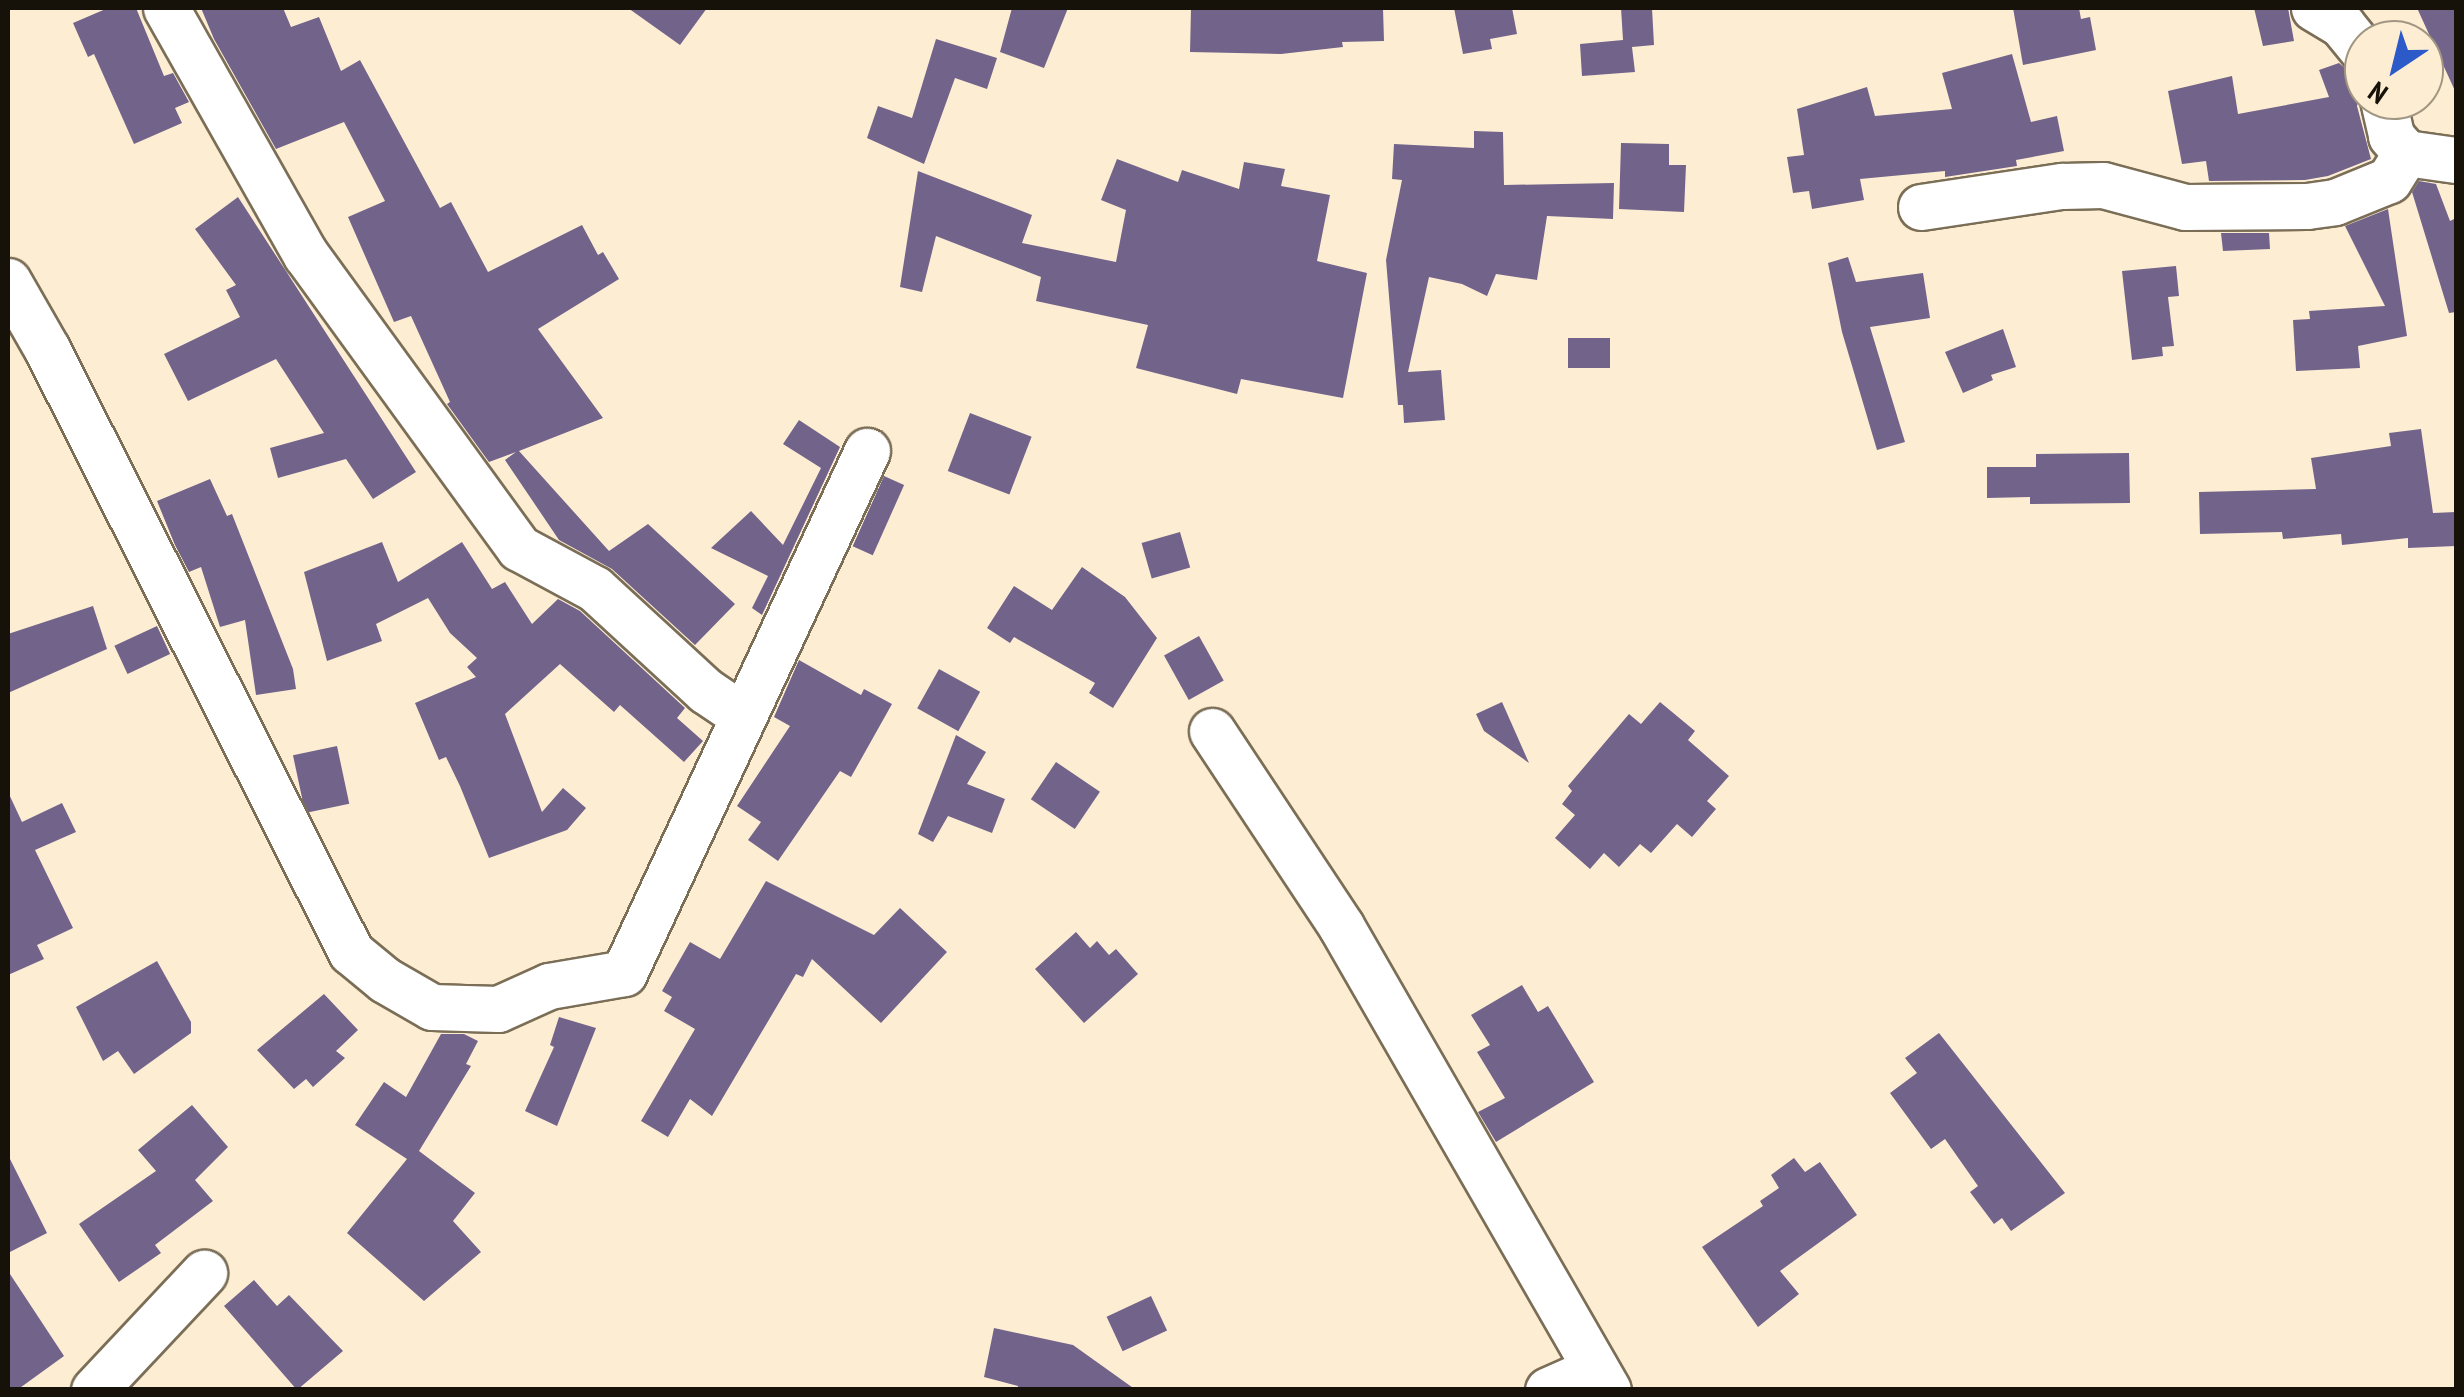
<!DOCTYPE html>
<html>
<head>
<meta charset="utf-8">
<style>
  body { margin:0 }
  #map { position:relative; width:2464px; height:1397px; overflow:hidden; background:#fdeed3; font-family:"PT Sans Narrow",sans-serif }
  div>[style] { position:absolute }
  .building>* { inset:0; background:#72638b; transform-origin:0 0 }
  .roads { filter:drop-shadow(2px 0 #7b6e57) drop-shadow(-2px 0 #7b6e57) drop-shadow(0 2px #7b6e57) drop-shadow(0 -2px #7b6e57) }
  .minor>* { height:45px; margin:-22.5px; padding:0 22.5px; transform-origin:22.5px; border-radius:22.5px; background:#fff }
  span { translate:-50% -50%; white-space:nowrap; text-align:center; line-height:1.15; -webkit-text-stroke:10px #fdeed3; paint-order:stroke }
  .frame { position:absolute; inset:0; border:10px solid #171209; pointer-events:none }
  .north { position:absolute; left:2344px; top:20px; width:100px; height:100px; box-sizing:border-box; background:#fdeed3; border:2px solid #a19682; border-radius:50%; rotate:215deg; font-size:28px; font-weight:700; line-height:40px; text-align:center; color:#171209 }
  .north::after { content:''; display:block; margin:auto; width:35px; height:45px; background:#2d5ac9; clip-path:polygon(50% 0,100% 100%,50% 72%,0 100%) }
</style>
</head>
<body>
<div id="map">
  <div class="building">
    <i style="clip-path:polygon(108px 8px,136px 8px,164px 76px,173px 73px,189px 102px,175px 108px,182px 123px,134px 144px,94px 54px,88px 57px,73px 23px)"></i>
    <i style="clip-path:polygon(201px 8px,283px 8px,291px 27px,319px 17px,341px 71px,360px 60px,440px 208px,451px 202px,488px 272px,582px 225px,598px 255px,603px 252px,619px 279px,538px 329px,603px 418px,519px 451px,609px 551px,648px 524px,735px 604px,695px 645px,612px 569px,559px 540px,505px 460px,516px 452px,489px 462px,447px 404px,450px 402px,411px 316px,394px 322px,348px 217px,385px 201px,344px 122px,276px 149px,214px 39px)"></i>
    <i style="clip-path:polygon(628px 8px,707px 8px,680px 45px)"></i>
    <i style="clip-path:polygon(1012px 8px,1068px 8px,1044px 68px,1000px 52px)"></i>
    <i style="clip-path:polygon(1191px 8px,1383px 8px,1384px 41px,1342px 42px,1343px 47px,1281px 54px,1190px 52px)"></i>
    <i style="clip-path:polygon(1454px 8px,1512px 8px,1517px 34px,1490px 39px,1492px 49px,1463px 54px)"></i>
    <i style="clip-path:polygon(1621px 8px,1652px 8px,1654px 45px,1632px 47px,1635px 72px,1582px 76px,1580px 44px,1623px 40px)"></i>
    <i style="clip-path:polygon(2013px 8px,2079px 8px,2081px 19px,2090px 17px,2096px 50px,2023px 65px)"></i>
    <i style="clip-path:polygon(2254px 8px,2288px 8px,2294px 41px,2263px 46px)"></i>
    <i style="clip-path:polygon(2417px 8px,2456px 8px,2456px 93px)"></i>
    <i style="clip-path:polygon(936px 39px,997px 58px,987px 89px,955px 78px,924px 164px,867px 138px,878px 106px,912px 118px)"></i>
    <i style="clip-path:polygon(2012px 54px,2031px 122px,2057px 116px,2064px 151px,2016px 160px,2017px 166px,1945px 177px,1945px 171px,1860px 179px,1864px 200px,1812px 209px,1809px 191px,1793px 193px,1787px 157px,1804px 155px,1797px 109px,1867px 87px,1875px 116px,1952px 109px,1942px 73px)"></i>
    <i style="clip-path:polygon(2339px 63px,2354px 76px,2364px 78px,2357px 106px,2371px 159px,2328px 176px,2305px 180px,2209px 181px,2206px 161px,2182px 164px,2168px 91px,2232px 76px,2238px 114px,2329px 97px,2319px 70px)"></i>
    <i style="clip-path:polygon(1474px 131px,1503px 132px,1504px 185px,1614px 183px,1613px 219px,1547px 216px,1537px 280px,1496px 274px,1487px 296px,1462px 284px,1429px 277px,1408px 372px,1441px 370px,1445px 420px,1404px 423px,1403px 405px,1398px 405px,1386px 260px,1402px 180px,1392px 179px,1394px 144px,1474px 148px)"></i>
    <i style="clip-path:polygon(1621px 143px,1669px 144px,1669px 165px,1686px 165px,1684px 212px,1619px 209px)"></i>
    <i style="clip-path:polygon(1117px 159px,1178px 182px,1182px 170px,1239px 189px,1244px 162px,1285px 169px,1281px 186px,1330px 195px,1317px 261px,1367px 273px,1343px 398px,1241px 379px,1237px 394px,1136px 368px,1148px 325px,1036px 301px,1041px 277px,936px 236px,922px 292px,900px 287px,918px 171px,1032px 215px,1022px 243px,1116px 262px,1126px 210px,1101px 200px)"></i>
    <i style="clip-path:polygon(2419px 181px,2436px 184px,2450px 221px,2456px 218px,2456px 312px,2449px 313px,2412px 192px)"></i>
    <i style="clip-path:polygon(238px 197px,416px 472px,373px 499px,346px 459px,278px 478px,270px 448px,324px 433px,276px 359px,188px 401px,164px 354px,240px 317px,226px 290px,236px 285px,195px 229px)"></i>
    <i style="clip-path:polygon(2388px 209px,2407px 336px,2358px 346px,2360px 368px,2296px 371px,2293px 320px,2310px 319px,2309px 311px,2385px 306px,2345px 226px)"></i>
    <i style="clip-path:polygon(2221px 233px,2269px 233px,2270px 249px,2223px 251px)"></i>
    <i style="clip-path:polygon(1848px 257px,1856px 282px,1923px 273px,1930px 318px,1870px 327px,1905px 442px,1877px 450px,1842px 332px,1828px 263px)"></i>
    <i style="clip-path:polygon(2176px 266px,2179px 296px,2168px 297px,2174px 346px,2162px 347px,2163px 356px,2132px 360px,2122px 271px)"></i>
    <i style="clip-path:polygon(2003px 329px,2016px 367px,1991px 375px,1993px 380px,1963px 393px,1945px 352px)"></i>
    <i style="left:1568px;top:338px;width:42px;height:30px"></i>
    <i style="left:970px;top:413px;width:66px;height:62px;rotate:21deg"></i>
    <i style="clip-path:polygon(799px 420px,840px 447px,762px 615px,752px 608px,768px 576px,711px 548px,751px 511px,783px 545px,821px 468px,783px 444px)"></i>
    <i style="clip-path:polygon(2421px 429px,2433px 513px,2456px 512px,2456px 546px,2408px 548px,2408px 538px,2342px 545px,2341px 534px,2283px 539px,2282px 532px,2200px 534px,2199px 492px,2316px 489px,2311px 458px,2391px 446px,2389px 433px)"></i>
    <i style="clip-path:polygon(2129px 453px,2130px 503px,2030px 504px,2030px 497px,1987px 498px,1987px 467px,2036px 467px,2036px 454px)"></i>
    <i style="left:884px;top:476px;width:22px;height:77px;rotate:24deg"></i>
    <i style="clip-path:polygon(210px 479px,227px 516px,232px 514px,293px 669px,296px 689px,256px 695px,245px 620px,220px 627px,201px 567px,189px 572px,175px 545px,157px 501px)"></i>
    <i style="left:1180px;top:532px;width:37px;height:40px;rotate:74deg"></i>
    <i style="clip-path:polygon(382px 542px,398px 582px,462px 542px,492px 589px,505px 582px,532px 624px,558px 599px,580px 611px,685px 708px,677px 718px,703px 741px,684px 762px,620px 705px,614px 712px,560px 664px,505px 714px,542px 812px,563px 788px,586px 808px,567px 830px,489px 858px,460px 786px,446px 757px,439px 760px,415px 703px,476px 677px,467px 667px,477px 658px,450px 633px,428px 598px,376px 624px,382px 641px,327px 661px,304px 572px)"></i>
    <i style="clip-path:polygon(1082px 567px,1125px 597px,1157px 638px,1113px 708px,1089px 693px,1095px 683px,1014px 637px,1010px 643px,987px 628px,1014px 586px,1052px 610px)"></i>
    <i style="clip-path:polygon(93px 606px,107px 649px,8px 693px,8px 634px)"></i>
    <i style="left:157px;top:626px;width:31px;height:47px;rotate:65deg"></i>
    <i style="left:1199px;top:636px;width:51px;height:40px;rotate:61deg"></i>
    <i style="clip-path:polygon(799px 660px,861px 695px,864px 689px,892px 704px,851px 777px,840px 771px,778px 861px,748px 840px,761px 822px,737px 806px,790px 726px,774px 717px)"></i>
    <i style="left:939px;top:669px;width:47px;height:45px;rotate:29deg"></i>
    <i style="clip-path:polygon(1502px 702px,1529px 763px,1484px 731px,1476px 714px)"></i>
    <i style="clip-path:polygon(1660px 702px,1695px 731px,1688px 740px,1729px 776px,1707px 801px,1716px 809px,1692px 837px,1677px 824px,1651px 853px,1640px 844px,1619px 867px,1604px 853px,1590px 869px,1555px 838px,1575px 815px,1562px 804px,1572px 791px,1568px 786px,1629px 714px,1641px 724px)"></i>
    <i style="clip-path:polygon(956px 735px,986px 752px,967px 784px,1005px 799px,992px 833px,948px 816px,933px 842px,918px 834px)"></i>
    <i style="left:337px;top:746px;width:59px;height:45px;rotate:78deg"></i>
    <i style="left:1056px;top:762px;width:53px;height:45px;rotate:34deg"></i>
    <i style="clip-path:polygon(8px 792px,22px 822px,62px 803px,76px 832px,35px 850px,73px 928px,37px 945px,44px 959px,8px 975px)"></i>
    <i style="clip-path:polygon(766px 881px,874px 935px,900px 908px,947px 952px,881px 1023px,812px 959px,803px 977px,796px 974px,712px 1116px,690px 1099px,668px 1137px,641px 1121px,695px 1029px,664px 1011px,672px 997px,662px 991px,690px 942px,720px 959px)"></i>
    <i style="clip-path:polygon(1076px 932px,1090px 948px,1097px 941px,1109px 955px,1116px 949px,1138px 974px,1084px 1023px,1035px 969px)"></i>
    <i style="clip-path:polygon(157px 961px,191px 1022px,191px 1033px,134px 1074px,118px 1051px,103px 1061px,76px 1007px)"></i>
    <i style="clip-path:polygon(1522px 985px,1538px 1012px,1548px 1006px,1594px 1082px,1496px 1142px,1478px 1112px,1505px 1098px,1477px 1052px,1490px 1045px,1471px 1015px)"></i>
    <i style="clip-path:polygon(324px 994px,358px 1030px,336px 1051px,345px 1058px,313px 1087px,306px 1079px,294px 1089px,257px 1050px)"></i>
    <i style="clip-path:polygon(559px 1017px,596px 1028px,557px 1126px,525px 1111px,554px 1047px,550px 1045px)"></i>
    <i style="clip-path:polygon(1939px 1033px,2065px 1193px,2011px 1231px,2002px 1218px,1994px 1224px,1970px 1192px,1978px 1186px,1945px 1139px,1931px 1149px,1890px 1093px,1917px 1073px,1905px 1058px)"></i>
    <i style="clip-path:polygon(441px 1034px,464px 1034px,478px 1041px,466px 1064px,471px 1066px,419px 1151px,475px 1193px,453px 1221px,481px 1252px,424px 1301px,347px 1233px,407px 1159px,355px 1125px,384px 1082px,406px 1097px)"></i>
    <i style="clip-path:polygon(192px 1105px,228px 1147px,195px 1180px,213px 1201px,155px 1245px,161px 1253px,119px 1282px,79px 1224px,156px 1171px,138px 1150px)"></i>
    <i style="clip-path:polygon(8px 1155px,47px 1233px,8px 1253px)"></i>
    <i style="clip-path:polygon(1794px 1158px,1805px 1172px,1820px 1162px,1857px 1215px,1780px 1271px,1799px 1294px,1758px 1327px,1702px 1247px,1763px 1206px,1760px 1201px,1779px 1188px,1771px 1175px)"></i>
    <i style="clip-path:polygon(8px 1271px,64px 1356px,17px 1390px,8px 1390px)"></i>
    <i style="clip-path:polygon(254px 1280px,277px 1306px,289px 1295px,343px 1351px,297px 1390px,224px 1306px)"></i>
    <i style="left:1151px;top:1296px;width:38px;height:49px;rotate:65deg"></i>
    <i style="clip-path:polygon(994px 1328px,1073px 1345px,1136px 1390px,1018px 1390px,1018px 1386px,984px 1377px)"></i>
  </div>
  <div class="roads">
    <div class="minor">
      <i style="left:166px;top:8px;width:284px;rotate:60.5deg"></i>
      <i style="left:306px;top:255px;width:362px;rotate:54deg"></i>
      <i style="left:519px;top:548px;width:86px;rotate:28.3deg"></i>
      <i style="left:595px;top:589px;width:151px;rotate:42.6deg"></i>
      <i style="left:706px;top:691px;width:45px;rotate:34deg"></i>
      <i style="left:2314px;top:8px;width:33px;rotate:31deg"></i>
      <i style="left:2342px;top:25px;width:35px;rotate:51deg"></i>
      <i style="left:2383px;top:100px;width:37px;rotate:77deg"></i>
      <i style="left:2391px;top:136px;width:23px;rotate:49deg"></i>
      <i style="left:2406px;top:153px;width:50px;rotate:8deg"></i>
      <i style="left:1921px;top:207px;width:143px;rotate:-8.5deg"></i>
      <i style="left:2062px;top:186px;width:41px;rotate:-1.4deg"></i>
      <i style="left:2103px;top:185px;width:85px;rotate:15deg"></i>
      <i style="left:2185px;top:207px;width:122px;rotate:-0.5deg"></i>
      <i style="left:2307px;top:206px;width:28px;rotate:-8deg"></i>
      <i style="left:2335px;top:202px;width:58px;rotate:-22.2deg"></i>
      <i style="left:2389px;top:180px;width:32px;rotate:-58deg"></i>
      <i style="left:8px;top:281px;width:78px;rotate:60.2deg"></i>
      <i style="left:47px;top:349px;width:675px;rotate:63.25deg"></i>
      <i style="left:351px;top:952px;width:44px;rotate:39.5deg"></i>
      <i style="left:385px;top:980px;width:54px;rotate:29.9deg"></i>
      <i style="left:432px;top:1007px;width:66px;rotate:1.7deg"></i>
      <i style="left:498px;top:1009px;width:56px;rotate:-24.3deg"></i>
      <i style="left:549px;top:986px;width:76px;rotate:-9.8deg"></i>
      <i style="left:624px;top:973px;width:576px;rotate:-65.04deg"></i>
      <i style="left:1212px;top:731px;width:234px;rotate:56.5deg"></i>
      <i style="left:1341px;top:926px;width:535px;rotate:60.08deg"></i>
      <i style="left:94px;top:1390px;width:161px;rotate:-46.8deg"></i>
      <i style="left:1548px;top:1390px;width:52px;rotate:-23.6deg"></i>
    </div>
  </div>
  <div class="frame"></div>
  <div class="north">N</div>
</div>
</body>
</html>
